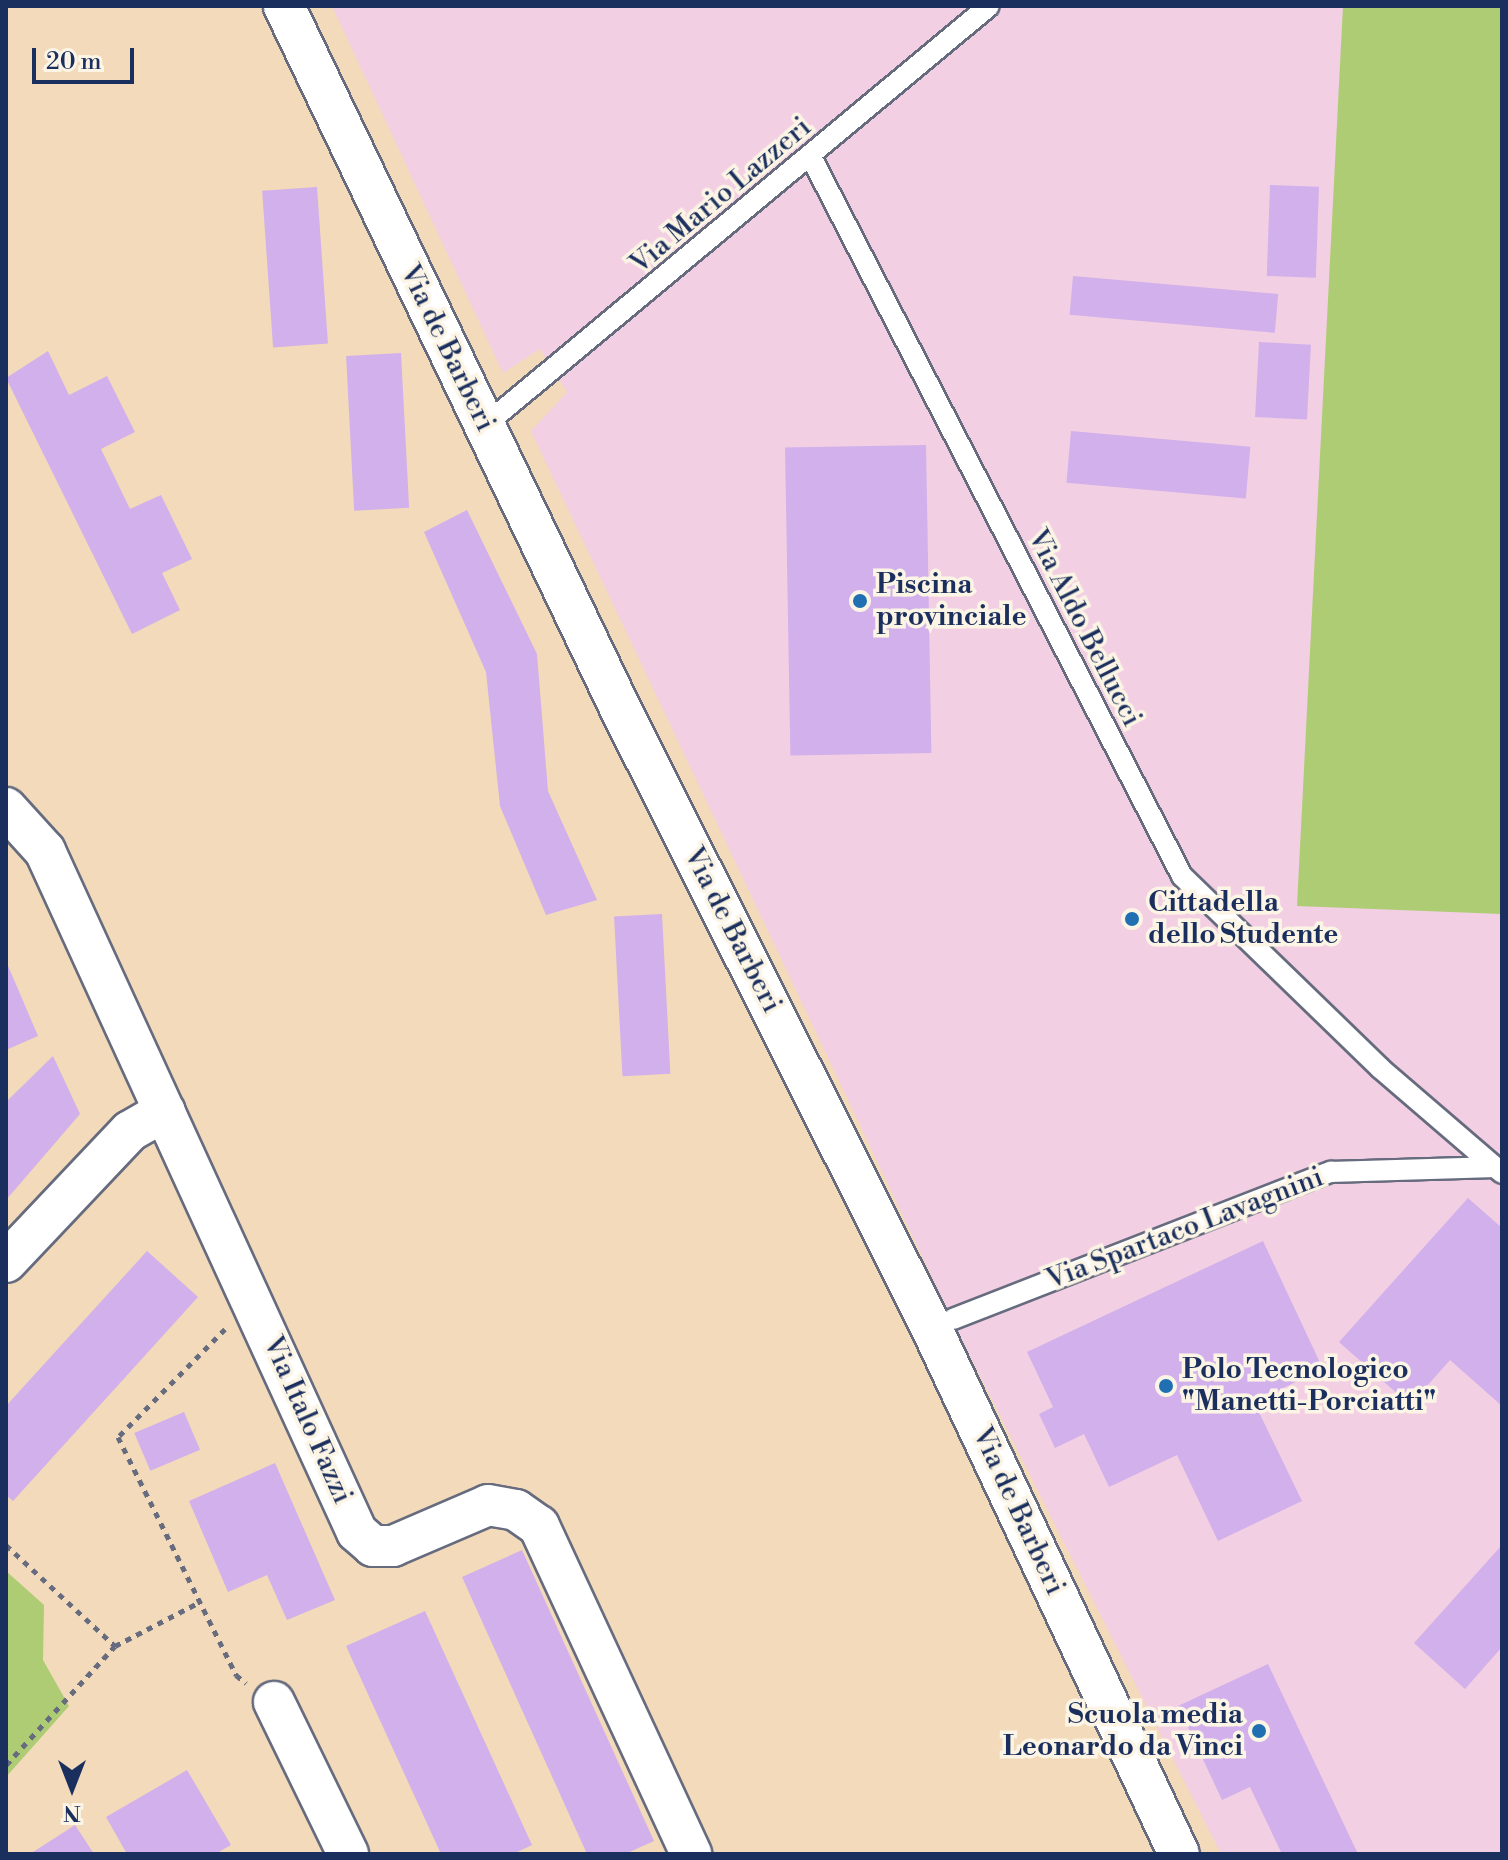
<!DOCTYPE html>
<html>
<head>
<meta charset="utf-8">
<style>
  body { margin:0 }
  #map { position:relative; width:1508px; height:1860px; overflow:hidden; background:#f2daba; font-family:"Libre Bodoni",serif }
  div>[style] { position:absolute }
  .built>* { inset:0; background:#f2cfe2 }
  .green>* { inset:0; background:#adcc73 }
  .building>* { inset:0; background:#d1b0eb; transform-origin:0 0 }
  .path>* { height:5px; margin-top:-2.5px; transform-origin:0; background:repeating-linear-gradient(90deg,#666b7e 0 6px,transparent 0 12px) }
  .roads { filter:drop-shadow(2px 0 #666b7e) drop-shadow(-2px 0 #666b7e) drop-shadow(0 2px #666b7e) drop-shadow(0 -2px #666b7e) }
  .service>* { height:20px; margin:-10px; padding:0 10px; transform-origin:10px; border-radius:10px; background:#fff }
  .minor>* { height:40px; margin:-20px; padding:0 20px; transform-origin:20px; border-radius:20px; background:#fff }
  .dots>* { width:22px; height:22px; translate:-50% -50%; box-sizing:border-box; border:4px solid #fcf5e5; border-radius:50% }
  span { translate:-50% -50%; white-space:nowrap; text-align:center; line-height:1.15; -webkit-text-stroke:7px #fcf5e5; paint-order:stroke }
  .street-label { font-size:28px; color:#1b2f5e }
  .poi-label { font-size:28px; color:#1b2f5e; font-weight:700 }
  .left { translate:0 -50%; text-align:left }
  .right { translate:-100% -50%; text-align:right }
  .frame { position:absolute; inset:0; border:8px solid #1b2f5e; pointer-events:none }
  .north { position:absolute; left:32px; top:1748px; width:80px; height:80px; -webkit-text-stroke:6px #fcf5e5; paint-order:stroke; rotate:180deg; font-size:22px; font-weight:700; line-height:32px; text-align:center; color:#1b2f5e }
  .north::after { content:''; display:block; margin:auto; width:28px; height:36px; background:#1b2f5e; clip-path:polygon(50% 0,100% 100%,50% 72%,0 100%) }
  .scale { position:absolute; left:32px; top:48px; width:102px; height:36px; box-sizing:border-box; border:4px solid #1b2f5e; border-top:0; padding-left:10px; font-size:24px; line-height:28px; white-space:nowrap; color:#1b2f5e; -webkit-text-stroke:6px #fcf5e5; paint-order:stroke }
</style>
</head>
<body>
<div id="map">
  <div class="built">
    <i style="clip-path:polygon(332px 6px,1502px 6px,1502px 1854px,1221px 1854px,960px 1336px,531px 431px,567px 392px,540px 349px,503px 373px)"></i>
  </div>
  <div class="green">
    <i style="clip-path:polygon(1343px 6px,1502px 6px,1502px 914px,1297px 906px)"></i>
    <i style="clip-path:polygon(6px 1571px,44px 1605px,43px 1660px,69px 1706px,6px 1777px)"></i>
  </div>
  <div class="building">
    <i style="left:1270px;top:185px;width:49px;height:91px;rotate:2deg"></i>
    <i style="left:317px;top:187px;width:157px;height:55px;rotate:86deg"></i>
    <i style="left:1073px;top:276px;width:206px;height:39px;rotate:5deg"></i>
    <i style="left:1259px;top:342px;width:52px;height:75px;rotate:3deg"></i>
    <i style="clip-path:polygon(48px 351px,69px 395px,107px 376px,135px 432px,101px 449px,130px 509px,161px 495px,192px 559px,162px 573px,180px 610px,132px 634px,6px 378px)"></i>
    <i style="left:401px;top:353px;width:155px;height:55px;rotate:87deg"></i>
    <i style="left:1071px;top:431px;width:180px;height:52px;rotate:5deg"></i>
    <i style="left:926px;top:445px;width:308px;height:141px;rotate:89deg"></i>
    <i style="clip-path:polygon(467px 510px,537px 654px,548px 791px,597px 900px,546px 915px,500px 806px,486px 672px,424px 532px)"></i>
    <i style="left:662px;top:914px;width:160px;height:48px;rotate:87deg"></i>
    <i style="clip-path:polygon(6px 961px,38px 1036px,6px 1050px)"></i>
    <i style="clip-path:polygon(53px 1056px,80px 1114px,6px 1200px,6px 1102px)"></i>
    <i style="clip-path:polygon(1468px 1198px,1502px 1228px,1502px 1406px,1450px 1360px,1410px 1405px,1339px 1342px)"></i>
    <i style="clip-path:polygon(1263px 1241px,1323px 1369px,1254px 1402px,1302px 1501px,1218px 1541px,1177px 1455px,1109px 1487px,1084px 1434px,1055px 1448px,1039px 1414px,1053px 1407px,1027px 1352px)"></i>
    <i style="clip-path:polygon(147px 1251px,198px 1297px,13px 1501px,6px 1495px,6px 1406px)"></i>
    <i style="left:184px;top:1412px;width:41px;height:54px;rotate:67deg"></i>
    <i style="clip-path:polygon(275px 1463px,335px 1600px,287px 1620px,267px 1575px,228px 1592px,189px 1501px)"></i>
    <i style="clip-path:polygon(1502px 1545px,1502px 1647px,1465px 1689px,1414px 1643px)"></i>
    <i style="clip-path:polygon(522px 1550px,654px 1841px,625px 1854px,587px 1854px,462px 1577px)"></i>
    <i style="clip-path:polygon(425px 1611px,532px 1845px,513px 1854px,441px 1854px,346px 1646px)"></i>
    <i style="clip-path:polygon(1268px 1664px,1358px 1854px,1282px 1854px,1250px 1787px,1222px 1800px,1178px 1706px)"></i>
    <i style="clip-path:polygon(187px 1770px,231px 1845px,215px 1854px,127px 1854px,106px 1817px)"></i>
    <i style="clip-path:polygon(75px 1825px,94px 1854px,30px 1854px)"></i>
  </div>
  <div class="path">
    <i style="left:225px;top:1329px;width:152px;rotate:134.7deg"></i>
    <i style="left:118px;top:1437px;width:266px;rotate:63.6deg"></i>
    <i style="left:236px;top:1675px;width:13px;rotate:39deg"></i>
    <i style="left:6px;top:1545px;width:149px;rotate:42.8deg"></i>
    <i style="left:6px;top:1765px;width:161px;rotate:-47.5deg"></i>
    <i style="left:115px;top:1646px;width:96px;rotate:-27.4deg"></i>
  </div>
  <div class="roads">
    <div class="service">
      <i style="left:812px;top:159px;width:807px;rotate:62.7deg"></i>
      <i style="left:1182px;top:876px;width:276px;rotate:44.1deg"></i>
      <i style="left:1380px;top:1068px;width:161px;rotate:40.7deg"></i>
      <i style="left:485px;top:425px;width:655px;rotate:-39.74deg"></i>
      <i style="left:953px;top:1319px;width:406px;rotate:-21.3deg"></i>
      <i style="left:1331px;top:1172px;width:164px;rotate:-1.7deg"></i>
    </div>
    <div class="minor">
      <i style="left:284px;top:6px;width:778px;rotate:64.42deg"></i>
      <i style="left:620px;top:708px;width:693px;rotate:63.32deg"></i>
      <i style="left:931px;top:1327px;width:582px;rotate:64.8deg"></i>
      <i style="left:6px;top:808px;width:58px;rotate:47.8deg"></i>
      <i style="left:45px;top:851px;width:749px;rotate:65.39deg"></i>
      <i style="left:357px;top:1532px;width:21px;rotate:41deg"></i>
      <i style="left:373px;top:1546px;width:20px"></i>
      <i style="left:393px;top:1546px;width:103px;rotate:-23.3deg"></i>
      <i style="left:488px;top:1505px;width:28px;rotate:10deg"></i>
      <i style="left:516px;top:1510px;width:28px;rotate:35deg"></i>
      <i style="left:539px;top:1526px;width:362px;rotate:65.1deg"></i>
      <i style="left:6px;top:1262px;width:180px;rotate:-46.6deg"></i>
      <i style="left:130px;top:1131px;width:40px;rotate:-29.7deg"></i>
      <i style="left:274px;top:1702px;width:169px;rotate:64deg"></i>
    </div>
  </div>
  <div class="dots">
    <i style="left:860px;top:601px;background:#1f6fb2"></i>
    <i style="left:1132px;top:919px;background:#1f6fb2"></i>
    <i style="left:1166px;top:1386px;background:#1f6fb2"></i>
    <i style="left:1259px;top:1731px;background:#1f6fb2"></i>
  </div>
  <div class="street-label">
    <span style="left:721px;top:196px;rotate:-40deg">Via Mario Lazzeri</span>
    <span style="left:447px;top:348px;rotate:64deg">Via de Barberi</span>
    <span style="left:1084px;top:628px;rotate:63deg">Via Aldo Bellucci</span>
    <span style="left:732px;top:930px;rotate:63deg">Via de Barberi</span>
    <span style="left:1185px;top:1229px;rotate:-21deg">Via Spartaco Lavagnini</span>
    <span style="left:307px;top:1420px;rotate:66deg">Via Italo Fazzi</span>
    <span style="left:1018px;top:1511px;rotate:65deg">Via de Barberi</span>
  </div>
  <div class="poi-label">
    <span class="left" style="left:876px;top:601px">Piscina<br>provinciale</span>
    <span class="left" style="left:1148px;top:919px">Cittadella<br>dello Studente</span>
    <span class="left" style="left:1182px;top:1386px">Polo Tecnologico<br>"Manetti-Porciatti"</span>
    <span class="right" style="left:1243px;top:1731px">Scuola media<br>Leonardo da Vinci</span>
  </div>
  <div class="frame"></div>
  <div class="north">N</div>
  <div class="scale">20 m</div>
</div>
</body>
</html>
